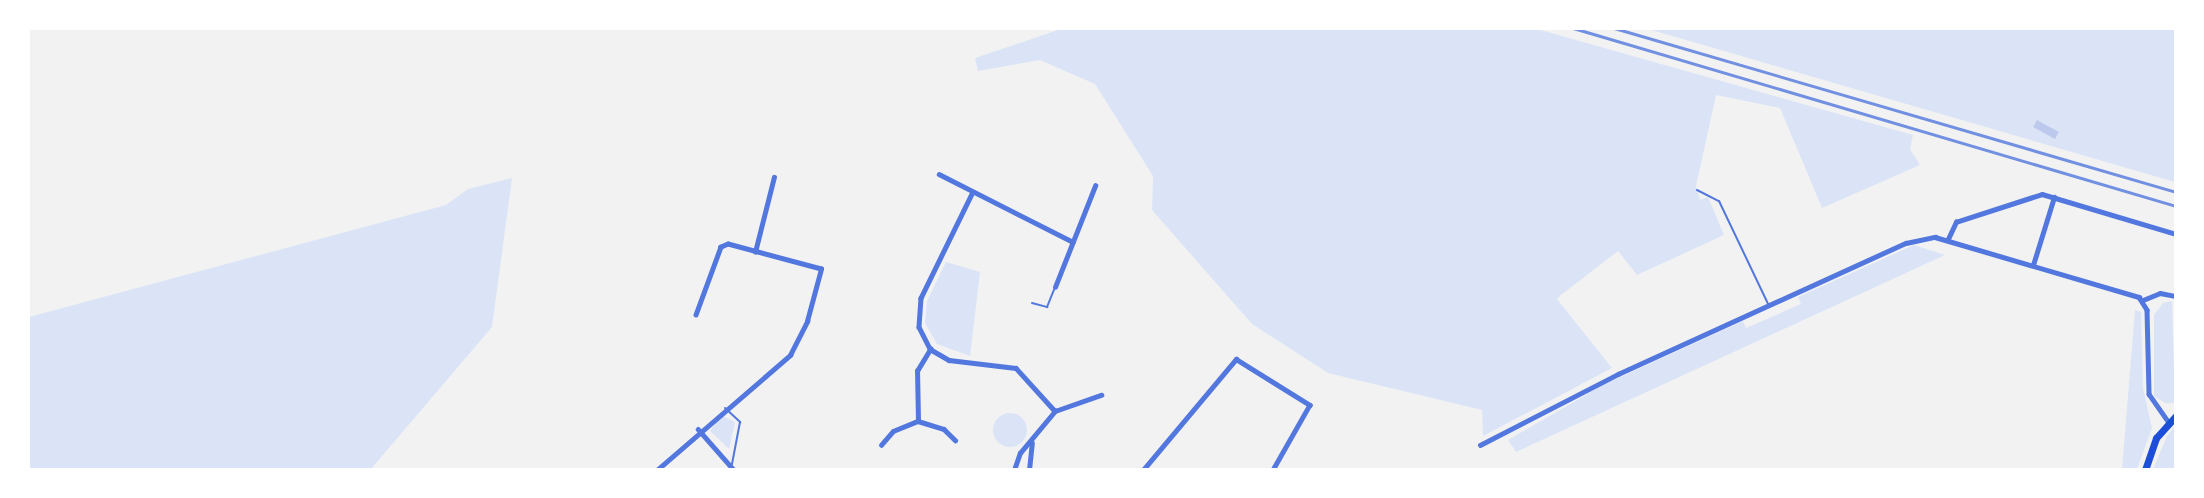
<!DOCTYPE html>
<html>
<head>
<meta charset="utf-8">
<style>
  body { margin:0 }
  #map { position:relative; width:2204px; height:498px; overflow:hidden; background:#f2f2f2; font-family:"IBM Plex Serif",serif }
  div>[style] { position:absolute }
  .green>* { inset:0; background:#dbe4f7 }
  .round { border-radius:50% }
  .building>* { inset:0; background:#bdc9ec; transform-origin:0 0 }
  .service>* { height:2px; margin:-1px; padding:0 1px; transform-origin:1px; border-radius:1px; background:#5277de }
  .minor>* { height:4.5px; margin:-2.25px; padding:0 2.25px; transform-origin:2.25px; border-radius:2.25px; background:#5277de }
  .secondary>* { height:7px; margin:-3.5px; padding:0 3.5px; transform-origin:3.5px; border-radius:3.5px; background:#1d4ed8 }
  .rail>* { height:3px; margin:-1.5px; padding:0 1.5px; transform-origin:1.5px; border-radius:1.5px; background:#7290e2 }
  span { translate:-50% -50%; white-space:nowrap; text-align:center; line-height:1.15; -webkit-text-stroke:6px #fff; paint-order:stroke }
  .frame { position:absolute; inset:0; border:30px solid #fff; pointer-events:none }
</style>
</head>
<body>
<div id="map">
  <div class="green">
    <i style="clip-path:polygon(1064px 28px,1537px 29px,1913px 135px,1910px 149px,1920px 165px,1822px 208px,1780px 108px,1716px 95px,1696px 186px,1700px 200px,1708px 197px,1724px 235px,1637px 275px,1618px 251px,1561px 295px,1557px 299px,1612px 368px,1483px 436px,1482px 410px,1328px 373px,1252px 324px,1152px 210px,1153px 176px,1095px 84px,1040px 60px,978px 71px,975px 58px)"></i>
    <i style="clip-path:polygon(1648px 29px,2175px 29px,2175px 182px)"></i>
    <i style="clip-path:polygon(512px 178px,492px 327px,371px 469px,29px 469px,29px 317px,446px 205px,468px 189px)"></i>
    <i style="clip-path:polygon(1914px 245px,1945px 255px,1516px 452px,1508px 440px,1603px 385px,1743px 321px,1746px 328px,1801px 304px,1798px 297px)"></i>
    <i style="clip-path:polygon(946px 262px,980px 272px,970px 356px,937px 344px,925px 323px,927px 301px)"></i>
    <i style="clip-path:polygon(2172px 301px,2175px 403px,2165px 403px,2154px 396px,2154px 315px,2163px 303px)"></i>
    <i style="clip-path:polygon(2135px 310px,2141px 312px,2143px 388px,2152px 428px,2137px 469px,2122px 469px)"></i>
    <i class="round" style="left:993px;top:413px;width:34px;height:34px"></i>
    <i style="clip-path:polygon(721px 415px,735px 422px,729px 449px,710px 431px)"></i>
    <i style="clip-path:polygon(2175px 426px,2175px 469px,2153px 469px,2167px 436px)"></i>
  </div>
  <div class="building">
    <i style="left:2037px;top:120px;width:25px;height:8px;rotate:29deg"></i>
  </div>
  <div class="service">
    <i style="left:1697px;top:190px;width:25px;rotate:27deg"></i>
    <i style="left:1719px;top:201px;width:116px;rotate:64.5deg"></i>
    <i style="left:1032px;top:303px;width:16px;rotate:15deg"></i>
    <i style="left:1047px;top:307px;width:22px;rotate:-68deg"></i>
    <i style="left:725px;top:408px;width:21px;rotate:43deg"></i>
    <i style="left:740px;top:422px;width:43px;rotate:100.8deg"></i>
  </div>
  <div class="minor">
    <i style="left:939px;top:174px;width:150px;rotate:26.9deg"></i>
    <i style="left:973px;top:192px;width:118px;rotate:116.1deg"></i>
    <i style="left:921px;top:298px;width:29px;rotate:94deg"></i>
    <i style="left:919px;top:327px;width:25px;rotate:63deg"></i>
    <i style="left:930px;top:349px;width:22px;rotate:30deg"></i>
    <i style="left:949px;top:360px;width:67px;rotate:6.8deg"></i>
    <i style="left:1016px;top:368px;width:58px;rotate:47.8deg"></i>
    <i style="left:1948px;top:239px;width:19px;rotate:-65deg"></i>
    <i style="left:1956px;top:222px;width:90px;rotate:-18deg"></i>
    <i style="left:2042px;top:194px;width:140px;rotate:16.6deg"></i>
    <i style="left:755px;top:252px;width:77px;rotate:-75.8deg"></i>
    <i style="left:2033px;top:265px;width:71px;rotate:-72.8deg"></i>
    <i style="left:1055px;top:287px;width:109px;rotate:-68.4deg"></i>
    <i style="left:2143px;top:300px;width:18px;rotate:-22deg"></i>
    <i style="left:2160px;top:293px;width:16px;rotate:11deg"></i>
    <i style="left:918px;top:421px;width:50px;rotate:-91.1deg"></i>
    <i style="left:917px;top:371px;width:26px;rotate:-59deg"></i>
    <i style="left:698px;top:429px;width:55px;rotate:48.7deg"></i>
    <i style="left:881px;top:445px;width:18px;rotate:-49deg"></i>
    <i style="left:893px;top:431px;width:27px;rotate:-22deg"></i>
    <i style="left:918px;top:421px;width:27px;rotate:17deg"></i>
    <i style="left:944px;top:429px;width:16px;rotate:45deg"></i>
    <i style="left:1480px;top:445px;width:155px;rotate:-27.2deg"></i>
    <i style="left:1618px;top:374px;width:316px;rotate:-24.5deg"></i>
    <i style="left:1906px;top:243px;width:30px;rotate:-12deg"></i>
    <i style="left:1935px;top:237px;width:213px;rotate:16.4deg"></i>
    <i style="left:2139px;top:297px;width:15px;rotate:58deg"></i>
    <i style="left:2147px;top:310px;width:84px;rotate:88.6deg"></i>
    <i style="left:2149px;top:394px;width:33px;rotate:55deg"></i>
    <i style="left:657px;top:470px;width:176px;rotate:-40.8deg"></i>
    <i style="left:790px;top:355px;width:38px;rotate:-63deg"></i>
    <i style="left:807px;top:321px;width:54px;rotate:-74.9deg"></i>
    <i style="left:821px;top:269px;width:96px;rotate:-165deg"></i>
    <i style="left:728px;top:244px;width:8px;rotate:157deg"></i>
    <i style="left:721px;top:247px;width:72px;rotate:110.2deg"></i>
    <i style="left:1014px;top:470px;width:18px;rotate:-71deg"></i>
    <i style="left:1020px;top:453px;width:55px;rotate:-50.2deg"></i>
    <i style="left:1055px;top:411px;width:49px;rotate:-19.2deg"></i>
    <i style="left:1029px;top:470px;width:27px;rotate:-84deg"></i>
    <i style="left:1143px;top:470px;width:145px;rotate:-50deg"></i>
    <i style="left:1236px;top:359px;width:87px;rotate:31.9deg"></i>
    <i style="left:1310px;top:405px;width:75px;rotate:119.6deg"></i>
  </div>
  <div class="secondary">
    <i style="left:2145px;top:470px;width:34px;rotate:-71deg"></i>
    <i style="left:2156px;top:438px;width:30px;rotate:-48deg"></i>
  </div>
  <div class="rail">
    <i style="left:1573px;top:28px;width:629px;rotate:16.45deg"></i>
    <i style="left:1614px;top:28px;width:585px;rotate:16.27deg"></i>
  </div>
  <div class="frame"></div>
</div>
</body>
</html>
